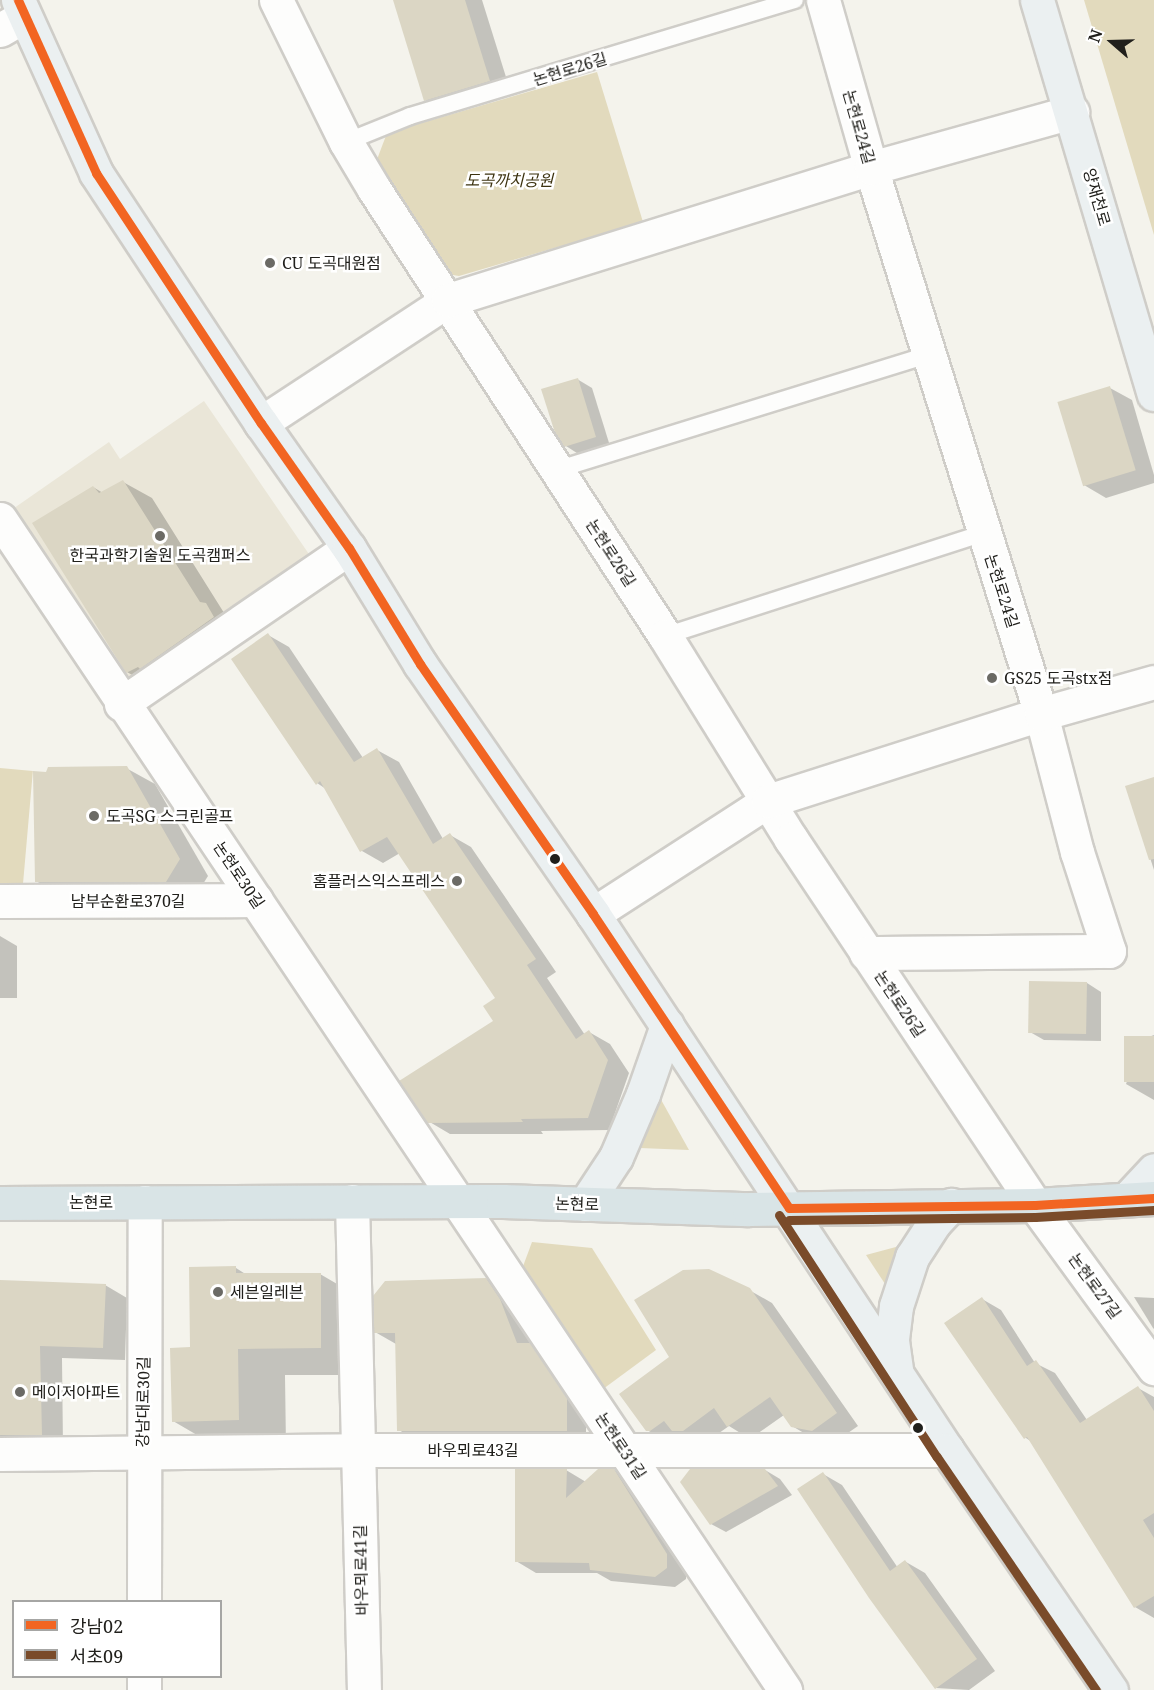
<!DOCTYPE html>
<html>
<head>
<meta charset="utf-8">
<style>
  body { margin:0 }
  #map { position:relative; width:1154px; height:1690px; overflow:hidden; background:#f4f3ec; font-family:"Noto Serif","Noto Sans KR",serif }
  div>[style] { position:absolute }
  .built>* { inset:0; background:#eae6d8 }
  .green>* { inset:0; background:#e2dabd; transform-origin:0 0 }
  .shadow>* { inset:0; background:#0003 }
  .building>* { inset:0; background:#dbd6c4; transform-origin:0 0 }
  .roads { filter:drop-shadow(2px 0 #cfcdc8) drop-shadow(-2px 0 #cfcdc8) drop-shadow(0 2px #cfcdc8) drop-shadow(0 -2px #cfcdc8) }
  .lane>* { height:16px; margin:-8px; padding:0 8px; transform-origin:8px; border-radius:8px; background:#fdfdfc }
  .street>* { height:33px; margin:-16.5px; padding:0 16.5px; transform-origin:16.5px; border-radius:16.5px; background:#fdfdfc }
  .secondary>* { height:33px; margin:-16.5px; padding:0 16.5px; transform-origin:16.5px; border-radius:16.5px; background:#ebf0f1 }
  .primary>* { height:33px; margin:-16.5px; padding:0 16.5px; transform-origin:16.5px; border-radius:16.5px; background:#d9e4e6 }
  .bus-1>* { height:9px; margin:-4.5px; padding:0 4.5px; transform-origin:4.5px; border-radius:4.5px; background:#f26522 }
  .bus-2>* { height:9px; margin:-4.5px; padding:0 4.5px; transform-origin:4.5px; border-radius:4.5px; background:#7a4b2a }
  .dots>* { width:16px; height:16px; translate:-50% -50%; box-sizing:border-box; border:3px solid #fff; border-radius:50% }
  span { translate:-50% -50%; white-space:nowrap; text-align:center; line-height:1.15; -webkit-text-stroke:5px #fff; paint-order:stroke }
  .street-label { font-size:16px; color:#21201c }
  .park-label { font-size:16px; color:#3c320f; font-style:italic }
  .poi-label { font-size:16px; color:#21201c }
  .left { translate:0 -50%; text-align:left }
  .right { translate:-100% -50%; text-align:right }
  .legend { position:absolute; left:12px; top:1600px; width:210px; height:78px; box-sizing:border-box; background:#fff; border:2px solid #a6a6a4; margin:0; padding:8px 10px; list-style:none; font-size:18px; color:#21201c }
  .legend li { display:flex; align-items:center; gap:12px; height:30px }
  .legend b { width:30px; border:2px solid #a6a6a4 }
  .north { position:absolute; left:1082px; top:12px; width:60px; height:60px; -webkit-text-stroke:4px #fff; paint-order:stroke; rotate:290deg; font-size:16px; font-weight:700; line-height:24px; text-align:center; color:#21201c }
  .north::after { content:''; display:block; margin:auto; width:21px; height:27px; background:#21201c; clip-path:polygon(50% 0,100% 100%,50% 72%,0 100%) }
</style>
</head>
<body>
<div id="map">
  <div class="built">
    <i style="clip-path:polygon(204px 401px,313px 560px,127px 688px,7px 513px,109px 442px,120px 459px)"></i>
  </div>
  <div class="green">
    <i style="clip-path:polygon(1084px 0,1154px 0,1154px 235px)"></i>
    <i style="clip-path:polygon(597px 72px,643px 222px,459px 276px,447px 274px,373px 170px,387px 133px)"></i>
    <i style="left:0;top:768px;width:33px;height:121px;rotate:5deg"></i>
    <i style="clip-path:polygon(659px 1096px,689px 1150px,640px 1148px)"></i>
    <i style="clip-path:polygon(532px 1242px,592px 1248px,656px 1350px,599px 1392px,522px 1269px)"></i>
    <i style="clip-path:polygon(907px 1244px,889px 1290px,866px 1255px)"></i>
  </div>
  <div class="shadow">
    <i style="clip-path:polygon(394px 0,482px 0,511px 93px,447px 113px,425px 100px)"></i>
    <i style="clip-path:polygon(577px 379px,592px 388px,610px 446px,580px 455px,566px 446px)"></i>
    <i style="clip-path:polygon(1110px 388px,1132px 400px,1154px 475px,1154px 483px,1106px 498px,1084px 485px)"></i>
    <i style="clip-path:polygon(123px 482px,152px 498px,226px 616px,156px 689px,127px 672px,93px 487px,103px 493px)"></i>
    <i style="clip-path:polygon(268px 635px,289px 647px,363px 758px,377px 750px,399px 762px,443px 839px,450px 835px,471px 847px,556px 972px,547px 978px,585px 1035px,589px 1032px,610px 1044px,629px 1073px,609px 1130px,541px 1131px,543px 1134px,450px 1134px,428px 1121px,495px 1021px,497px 999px,400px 853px,383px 863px,362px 851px,326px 789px,317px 783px)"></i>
    <i style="clip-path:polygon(126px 768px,155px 784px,208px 876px,195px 897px,65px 898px,36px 881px)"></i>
    <i style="clip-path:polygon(1154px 779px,1154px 870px,1127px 787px)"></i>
    <i style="clip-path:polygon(0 936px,17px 946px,17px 998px,0 998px)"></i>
    <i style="clip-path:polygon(1087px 983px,1101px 992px,1101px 1041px,1044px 1040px,1030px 1032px)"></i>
    <i style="clip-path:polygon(1154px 1035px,1154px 1100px,1126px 1084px,1143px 1039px)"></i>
    <i style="clip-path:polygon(236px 1268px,247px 1275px,320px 1274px,368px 1302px,368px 1375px,285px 1375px,286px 1447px,221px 1449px,173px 1421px)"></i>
    <i style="clip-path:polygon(486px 1279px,506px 1291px,519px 1311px,532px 1346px,549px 1356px,586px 1410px,586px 1442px,418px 1442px,399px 1430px,396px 1344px,375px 1332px)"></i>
    <i style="clip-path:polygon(0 1281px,105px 1285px,127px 1298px,125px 1360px,62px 1358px,63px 1447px,0 1452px)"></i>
    <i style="clip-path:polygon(749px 1290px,772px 1303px,858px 1426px,835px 1442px,814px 1439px,792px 1426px,784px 1415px,750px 1439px,729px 1426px,705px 1443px,669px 1443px,647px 1430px,671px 1357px)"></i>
    <i style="clip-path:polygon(1134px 1297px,1154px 1298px,1154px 1329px,1153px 1328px)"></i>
    <i style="clip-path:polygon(982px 1299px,1001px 1310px,1035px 1363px,1055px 1373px,1087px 1420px,1138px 1388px,1154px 1397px,1154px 1618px,1135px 1607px,1032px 1442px,1026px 1438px,946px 1323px)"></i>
    <i style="clip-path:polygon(566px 1470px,586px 1482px,614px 1470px,634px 1482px,686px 1566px,686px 1579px,675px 1587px,611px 1581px,597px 1573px,536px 1573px,516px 1561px)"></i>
    <i style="clip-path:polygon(765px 1470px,780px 1479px,792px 1495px,726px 1532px,711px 1524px)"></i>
    <i style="clip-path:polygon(823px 1474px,842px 1485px,898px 1568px,906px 1562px,925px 1573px,995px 1671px,969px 1690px,936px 1688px,870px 1597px)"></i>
  </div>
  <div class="building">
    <i style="clip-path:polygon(393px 0,465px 0,490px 81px,424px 101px)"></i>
    <i style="clip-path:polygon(578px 378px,596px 437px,564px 447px,555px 433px,541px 389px)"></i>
    <i style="left:1110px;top:386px;width:88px;height:55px;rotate:73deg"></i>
    <i style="clip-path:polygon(123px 480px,200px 602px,206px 603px,214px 617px,140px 669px,138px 667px,126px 673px,32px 523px,93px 486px,99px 493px)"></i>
    <i style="clip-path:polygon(268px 633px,354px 762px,377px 748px,433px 844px,450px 833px,536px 959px,527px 965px,576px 1039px,589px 1030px,608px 1060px,588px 1118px,521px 1119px,523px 1122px,427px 1123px,399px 1081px,493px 1021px,483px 1006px,495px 998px,387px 837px,360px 852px,320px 781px,316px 785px,231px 659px)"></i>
    <i style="clip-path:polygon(127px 766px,180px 859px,166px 882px,35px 882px,33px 771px,46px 772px,48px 767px)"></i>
    <i style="clip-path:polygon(1154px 777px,1154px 859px,1149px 860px,1125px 786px)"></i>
    <i style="left:1029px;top:981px;width:58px;height:52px;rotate:1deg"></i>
    <i style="left:1154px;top:1036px;width:46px;height:30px;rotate:90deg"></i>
    <i style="clip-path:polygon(236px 1266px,236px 1273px,321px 1273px,321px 1348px,238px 1349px,239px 1420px,172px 1422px,170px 1348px,190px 1347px,189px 1267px)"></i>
    <i style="clip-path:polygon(709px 1269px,750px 1288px,837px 1413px,812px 1431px,791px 1427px,770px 1397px,727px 1427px,714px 1408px,683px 1431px,672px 1431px,664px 1421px,650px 1431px,646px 1431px,619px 1394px,669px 1357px,634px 1300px,683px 1270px)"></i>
    <i style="clip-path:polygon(486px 1278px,500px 1299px,517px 1343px,530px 1343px,567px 1398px,567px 1431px,397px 1431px,395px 1333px,374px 1333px,373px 1296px,385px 1281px)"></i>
    <i style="clip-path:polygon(0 1280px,106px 1284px,103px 1348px,40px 1346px,42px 1435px,0 1435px)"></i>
    <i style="clip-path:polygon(982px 1297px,1027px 1366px,1036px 1360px,1080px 1423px,1138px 1386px,1154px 1411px,1154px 1513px,1143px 1520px,1154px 1538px,1154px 1596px,1134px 1608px,1027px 1437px,1024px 1439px,944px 1323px)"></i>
    <i style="clip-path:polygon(515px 1469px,567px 1469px,566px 1498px,598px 1469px,614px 1469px,667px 1554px,667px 1568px,655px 1577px,590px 1570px,589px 1563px,515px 1562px)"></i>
    <i style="clip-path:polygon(690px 1469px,765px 1469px,778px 1486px,710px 1525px,680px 1482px)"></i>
    <i style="clip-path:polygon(823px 1472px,890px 1571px,905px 1560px,977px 1659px,935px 1689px,869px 1598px,797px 1489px)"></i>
  </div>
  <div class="roads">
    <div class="lane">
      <i style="left:346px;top:142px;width:69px;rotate:-22.1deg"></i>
      <i style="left:410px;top:116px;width:402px;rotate:-16.8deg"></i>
      <i style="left:556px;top:470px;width:389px;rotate:-17.2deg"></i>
      <i style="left:665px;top:636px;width:334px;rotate:-17.9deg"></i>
    </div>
    <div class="street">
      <i style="left:276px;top:0;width:158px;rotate:63.8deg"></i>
      <i style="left:346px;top:142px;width:55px;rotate:59.2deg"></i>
      <i style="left:374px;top:189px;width:533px;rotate:56.94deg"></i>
      <i style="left:665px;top:636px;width:239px;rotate:58.2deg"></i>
      <i style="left:791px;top:839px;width:440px;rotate:56.3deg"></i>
      <i style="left:1035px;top:1205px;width:202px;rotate:53.9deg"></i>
      <i style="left:823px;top:0;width:175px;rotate:74.1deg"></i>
      <i style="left:871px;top:168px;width:572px;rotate:72.71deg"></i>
      <i style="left:1041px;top:714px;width:143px;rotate:75.4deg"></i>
      <i style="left:1077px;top:852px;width:104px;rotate:72.1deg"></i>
      <i style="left:1109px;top:951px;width:243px;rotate:179.5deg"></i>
      <i style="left:0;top:30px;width:28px;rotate:-30deg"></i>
      <i style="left:261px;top:423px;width:224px;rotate:-33.3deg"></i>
      <i style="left:448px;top:300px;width:443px;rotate:-17.3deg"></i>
      <i style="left:871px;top:168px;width:209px;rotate:-15.6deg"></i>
      <i style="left:0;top:519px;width:1410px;rotate:56.16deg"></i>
      <i style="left:121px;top:704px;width:276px;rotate:-34.4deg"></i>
      <i style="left:0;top:901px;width:256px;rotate:-0.2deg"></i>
      <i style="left:593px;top:914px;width:208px;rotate:-32.9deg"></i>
      <i style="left:768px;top:801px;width:287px;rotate:-17.7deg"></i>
      <i style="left:1041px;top:714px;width:117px;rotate:-15.8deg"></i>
      <i style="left:352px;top:1201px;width:489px;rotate:88.6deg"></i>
      <i style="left:0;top:1454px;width:358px;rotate:-0.6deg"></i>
      <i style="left:358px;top:1450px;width:589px"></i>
      <i style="left:144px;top:1602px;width:400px;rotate:-89.9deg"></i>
      <i style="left:144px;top:1676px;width:14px;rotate:90deg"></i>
    </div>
    <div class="secondary">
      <i style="left:18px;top:0;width:190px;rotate:65.7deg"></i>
      <i style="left:96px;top:173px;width:300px;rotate:56.6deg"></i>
      <i style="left:261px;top:423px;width:153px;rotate:54.9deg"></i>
      <i style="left:349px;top:548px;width:136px;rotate:58.5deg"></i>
      <i style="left:420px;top:664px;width:304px;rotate:55.3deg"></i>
      <i style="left:593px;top:914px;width:642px;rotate:56.56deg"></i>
      <i style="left:947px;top:1450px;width:291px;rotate:55.7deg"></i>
      <i style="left:1037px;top:0;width:411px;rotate:73.5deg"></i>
      <i style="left:1128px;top:1198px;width:38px;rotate:-47deg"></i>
      <i style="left:585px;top:1204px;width:56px;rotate:-56.6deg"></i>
      <i style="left:616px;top:1157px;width:69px;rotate:-66.8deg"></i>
      <i style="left:643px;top:1094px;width:73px;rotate:-70.8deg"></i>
      <i style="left:896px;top:1369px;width:30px;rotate:-98deg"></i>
      <i style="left:892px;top:1339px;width:33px;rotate:-83deg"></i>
      <i style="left:896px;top:1306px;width:52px;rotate:-71.9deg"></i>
      <i style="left:912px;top:1257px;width:40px;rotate:-57.1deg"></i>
      <i style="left:934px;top:1223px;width:25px;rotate:-47deg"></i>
    </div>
    <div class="primary">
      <i style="left:0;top:1203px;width:503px;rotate:-0.23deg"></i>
      <i style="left:503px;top:1201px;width:246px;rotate:1.9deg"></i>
      <i style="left:749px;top:1209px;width:286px;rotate:-0.8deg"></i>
      <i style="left:1035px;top:1205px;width:119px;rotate:-3.4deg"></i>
    </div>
  </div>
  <div class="bus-1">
    <i style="left:18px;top:0;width:190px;rotate:65.7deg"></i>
    <i style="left:96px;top:173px;width:300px;rotate:56.6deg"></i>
    <i style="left:261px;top:423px;width:153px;rotate:54.9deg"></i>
    <i style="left:349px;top:548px;width:136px;rotate:58.5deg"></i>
    <i style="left:420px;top:664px;width:304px;rotate:55.3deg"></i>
    <i style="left:593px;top:914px;width:353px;rotate:56.3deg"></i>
    <i style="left:789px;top:1208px;width:246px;rotate:-0.7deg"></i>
    <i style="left:1035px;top:1205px;width:119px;rotate:-3.4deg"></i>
  </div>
  <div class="bus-2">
    <i style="left:779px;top:1215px;width:289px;rotate:56.9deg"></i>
    <i style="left:937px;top:1457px;width:282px;rotate:55.7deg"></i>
    <i style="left:789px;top:1220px;width:246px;rotate:-0.7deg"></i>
    <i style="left:1035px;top:1217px;width:119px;rotate:-3.4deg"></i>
  </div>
  <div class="dots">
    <i style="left:270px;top:263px;background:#6b6a65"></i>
    <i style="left:160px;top:536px;background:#6b6a65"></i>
    <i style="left:992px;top:678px;background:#6b6a65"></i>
    <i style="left:94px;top:816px;background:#6b6a65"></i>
    <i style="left:555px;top:859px;background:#21201c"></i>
    <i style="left:457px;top:881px;background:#6b6a65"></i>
    <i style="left:218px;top:1292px;background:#6b6a65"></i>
    <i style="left:20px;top:1392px;background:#6b6a65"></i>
    <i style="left:918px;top:1428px;background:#21201c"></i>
  </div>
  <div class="street-label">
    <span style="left:570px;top:69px;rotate:-17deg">논현로26길</span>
    <span style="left:859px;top:127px;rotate:74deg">논현로24길</span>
    <span style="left:1097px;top:197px;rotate:74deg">양재천로</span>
    <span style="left:611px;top:553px;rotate:57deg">논현로26길</span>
    <span style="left:1002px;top:591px;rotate:72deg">논현로24길</span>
    <span style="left:239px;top:875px;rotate:56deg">논현로30길</span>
    <span style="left:128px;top:901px">남부순환로370길</span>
    <span style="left:900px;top:1004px;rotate:56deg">논현로26길</span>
    <span style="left:91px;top:1202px">논현로</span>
    <span style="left:577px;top:1204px;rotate:2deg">논현로</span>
    <span style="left:1095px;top:1286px;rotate:54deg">논현로27길</span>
    <span style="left:143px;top:1402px;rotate:-89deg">강남대로30길</span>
    <span style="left:621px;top:1446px;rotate:56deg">논현로31길</span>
    <span style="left:473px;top:1450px">바우뫼로43길</span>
    <span style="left:361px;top:1570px;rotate:-91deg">바우뫼로41길</span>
  </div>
  <div class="park-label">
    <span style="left:509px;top:180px">도곡까치공원</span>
  </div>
  <div class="poi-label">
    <span class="left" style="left:282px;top:263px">CU 도곡대원점</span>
    <span style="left:160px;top:555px">한국과학기술원 도곡캠퍼스</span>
    <span class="left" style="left:1004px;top:678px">GS25 도곡stx점</span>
    <span class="left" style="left:106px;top:816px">도곡SG 스크린골프</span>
    <span class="right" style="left:445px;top:881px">홈플러스익스프레스</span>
    <span class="left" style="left:230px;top:1292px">세븐일레븐</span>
    <span class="left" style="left:32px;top:1392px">메이저아파트</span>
  </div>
  <ul class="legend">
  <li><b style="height:8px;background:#f26522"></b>강남02</li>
  <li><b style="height:8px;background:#7a4b2a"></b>서초09</li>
  </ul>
  <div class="north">N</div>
</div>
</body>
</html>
